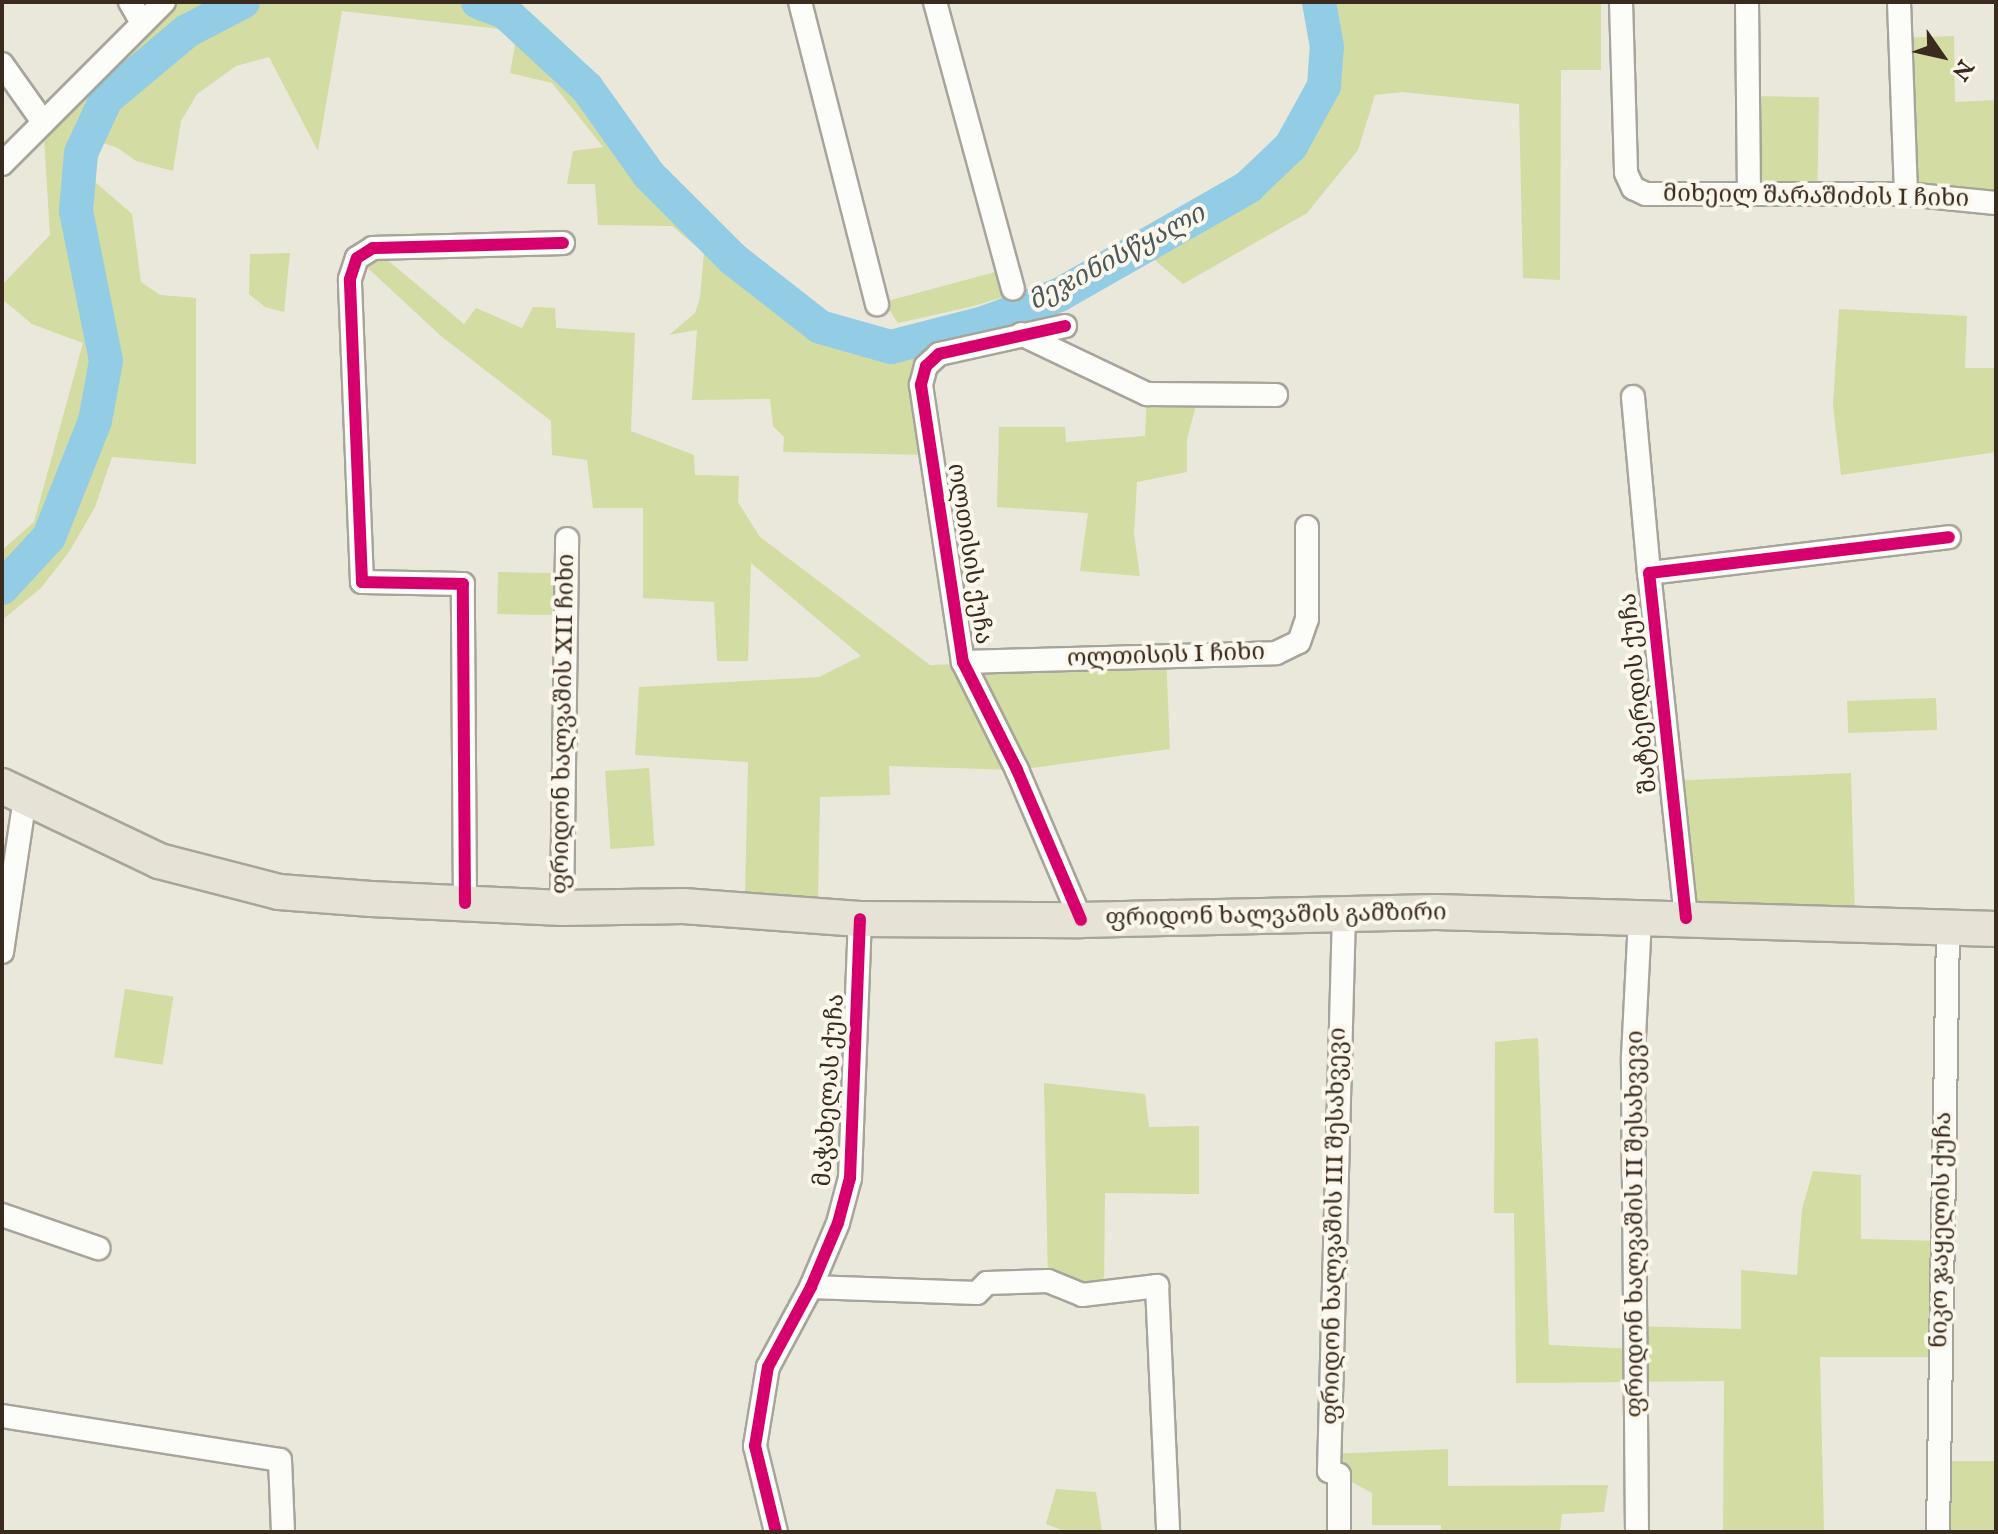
<!DOCTYPE html>
<html>
<head>
<meta charset="utf-8">
<style>
  body { margin:0 }
  #map { position:relative; width:1998px; height:1534px; overflow:hidden; background:#eae8da; font-family:"IM FELL English","Noto Serif Georgian",serif }
  div>[style] { position:absolute }
  .green>* { inset:0; background:#d2dca3; transform-origin:0 0 }
  .river>* { height:34px; margin:-17px; padding:0 17px; transform-origin:17px; border-radius:17px; background:#93cde5 }
  .roads { filter:drop-shadow(2px 0 #a7a49b) drop-shadow(-2px 0 #a7a49b) drop-shadow(0 2px #a7a49b) drop-shadow(0 -2px #a7a49b) }
  .minor>* { height:22px; margin:-11px; padding:0 11px; transform-origin:11px; border-radius:11px; background:#fcfcf9 }
  .highway>* { height:34px; margin:-17px; padding:0 17px; transform-origin:17px; border-radius:17px; background:#e6e2d5 }
  .cycleway>* { height:12px; margin:-6px; padding:0 6px; transform-origin:6px; border-radius:6px; background:#d6006c }
  span { translate:-50% -50%; white-space:nowrap; text-align:center; line-height:1.15; -webkit-text-stroke:8px #fbf7ec; paint-order:stroke }
  .street-label { font-size:24px; color:#3b2a1e }
  .water-label { font-size:26px; color:#4a575b; font-style:italic }
  .frame { position:absolute; inset:0; border:4px solid #3b2a1e; pointer-events:none }
  .north { position:absolute; left:1902px; top:16px; width:80px; height:80px; -webkit-text-stroke:6px #fbf7ec; paint-order:stroke; rotate:124deg; font-size:22px; font-weight:700; line-height:32px; text-align:center; color:#3b2a1e }
  .north::after { content:''; display:block; margin:auto; width:28px; height:36px; background:#3b2a1e; clip-path:polygon(50% 0,100% 100%,50% 72%,0 100%) }
</style>
</head>
<body>
<div id="map">
  <div class="green">
    <i style="clip-path:polygon(164px 2px,478px 2px,506px 13px,587px 88px,649px 175px,733px 259px,820px 327px,891px 347px,926px 338px,931px 455px,783px 452px,784px 437px,773px 426px,770px 399px,692px 400px,697px 330px,669px 335px,695px 313px,700px 297px,704px 253px,672px 226px,598px 225px,595px 184px,567px 184px,573px 151px,603px 147px,552px 83px,510px 73px,515px 45px,500px 29px,342px 11px,318px 151px,269px 57px,236px 66px,197px 94px,181px 121px,173px 171px,136px 161px,118px 148px,100px 142px,95px 182px,132px 214px,141px 282px,160px 295px,196px 298px,196px 464px,112px 457px,95px 507px,69px 552px,41px 588px,2px 620px,2px 550px,34px 522px,83px 343px,32px 324px,2px 299px,2px 285px,50px 235px,43px 122px)"></i>
    <i style="clip-path:polygon(1319px 2px,1601px 2px,1601px 70px,1561px 70px,1560px 280px,1523px 278px,1519px 104px,1402px 92px,1375px 95px,1358px 150px,1307px 213px,1183px 284px,1142px 249px,1248px 187px,1291px 146px,1324px 86px,1327px 47px)"></i>
    <i style="clip-path:polygon(1954px 36px,1955px 102px,1996px 100px,1996px 203px,1906px 194px,1901px 38px)"></i>
    <i style="left:1748px;top:96px;width:71px;height:98px;rotate:1deg"></i>
    <i style="clip-path:polygon(373px 248px,464px 324px,476px 308px,522px 328px,533px 307px,555px 308px,556px 328px,635px 333px,631px 431px,694px 455px,695px 475px,739px 476px,738px 502px,760px 537px,930px 665px,1166px 657px,1170px 749px,1017px 770px,889px 766px,890px 795px,820px 797px,818px 899px,745px 895px,748px 762px,635px 755px,639px 687px,819px 677px,861px 656px,751px 563px,748px 661px,717px 661px,714px 602px,643px 598px,643px 508px,593px 508px,587px 460px,552px 455px,551px 421px,441px 336px,357px 258px)"></i>
    <i style="clip-path:polygon(290px 253px,284px 312px,265px 307px,249px 294px,250px 254px)"></i>
    <i style="clip-path:polygon(999px 271px,1003px 297px,974px 306px,898px 323px,884px 302px)"></i>
    <i style="clip-path:polygon(1839px 309px,1967px 316px,1965px 368px,1996px 368px,1996px 452px,1841px 475px,1833px 405px)"></i>
    <i style="clip-path:polygon(1147px 394px,1199px 394px,1187px 439px,1187px 472px,1137px 482px,1134px 534px,1140px 576px,1080px 571px,1088px 513px,997px 507px,999px 427px,1065px 427px,1066px 442px,1145px 436px)"></i>
    <i style="left:498px;top:572px;width:68px;height:42px;rotate:1deg"></i>
    <i style="left:1936px;top:698px;width:32px;height:89px;rotate:88deg"></i>
    <i style="left:649px;top:768px;width:78px;height:44px;rotate:86deg"></i>
    <i style="clip-path:polygon(1851px 773px,1855px 918px,1691px 910px,1669px 781px)"></i>
    <i style="left:125px;top:989px;width:49px;height:69px;rotate:9deg"></i>
    <i style="clip-path:polygon(1538px 1038px,1549px 1345px,1636px 1349px,1636px 1326px,1741px 1329px,1741px 1270px,1797px 1275px,1802px 1209px,1813px 1171px,1861px 1175px,1861px 1239px,1942px 1241px,1939px 1357px,1820px 1357px,1824px 1532px,1723px 1532px,1724px 1381px,1516px 1383px,1514px 1213px,1494px 1213px,1495px 1042px)"></i>
    <i style="clip-path:polygon(1044px 1083px,1145px 1094px,1149px 1127px,1199px 1126px,1199px 1194px,1105px 1193px,1104px 1291px,1048px 1281px)"></i>
    <i style="clip-path:polygon(1448px 1449px,1448px 1486px,1608px 1485px,1604px 1512px,1562px 1514px,1560px 1532px,1441px 1532px,1441px 1525px,1372px 1525px,1372px 1493px,1339px 1475px,1329px 1454px)"></i>
    <i style="left:1996px;top:1461px;width:71px;height:58px;rotate:90deg"></i>
    <i style="clip-path:polygon(1056px 1489px,1096px 1492px,1102px 1532px,1067px 1532px,1046px 1524px)"></i>
  </div>
  <div class="river">
    <i style="left:478px;top:2px;width:30px;rotate:21deg"></i>
    <i style="left:506px;top:13px;width:110px;rotate:42.8deg"></i>
    <i style="left:587px;top:88px;width:107px;rotate:54.5deg"></i>
    <i style="left:649px;top:175px;width:119px;rotate:45deg"></i>
    <i style="left:733px;top:259px;width:110px;rotate:38deg"></i>
    <i style="left:820px;top:327px;width:74px;rotate:15.7deg"></i>
    <i style="left:891px;top:347px;width:96px;rotate:-14.5deg"></i>
    <i style="left:984px;top:323px;width:80px;rotate:-20.5deg"></i>
    <i style="left:1059px;top:295px;width:218px;rotate:-29.7deg"></i>
    <i style="left:1248px;top:187px;width:59px;rotate:-43.6deg"></i>
    <i style="left:1291px;top:146px;width:68px;rotate:-61.2deg"></i>
    <i style="left:1324px;top:86px;width:39px;rotate:-86deg"></i>
    <i style="left:1327px;top:47px;width:46px;rotate:-100.1deg"></i>
    <i style="left:2px;top:588px;width:69px;rotate:-47.3deg"></i>
    <i style="left:49px;top:537px;width:125px;rotate:-68.4deg"></i>
    <i style="left:95px;top:421px;width:61px;rotate:-79.6deg"></i>
    <i style="left:106px;top:361px;width:153px;rotate:-101.3deg"></i>
    <i style="left:76px;top:211px;width:58px;rotate:-85.1deg"></i>
    <i style="left:81px;top:153px;width:60px;rotate:-65.2deg"></i>
    <i style="left:106px;top:99px;width:106px;rotate:-40deg"></i>
    <i style="left:187px;top:31px;width:63px;rotate:-27.4deg"></i>
  </div>
  <div class="roads">
    <div class="minor">
      <i style="left:130px;top:2px;width:22px;rotate:60deg"></i>
      <i style="left:800px;top:2px;width:312px;rotate:75.7deg"></i>
      <i style="left:935px;top:2px;width:297px;rotate:74.8deg"></i>
      <i style="left:1621px;top:2px;width:171px;rotate:88.3deg"></i>
      <i style="left:1626px;top:173px;width:17px;rotate:65deg"></i>
      <i style="left:1633px;top:188px;width:14px;rotate:25deg"></i>
      <i style="left:1646px;top:194px;width:260px"></i>
      <i style="left:1906px;top:194px;width:90px;rotate:5.7deg"></i>
      <i style="left:1747px;top:2px;width:192px;rotate:89.4deg"></i>
      <i style="left:1899px;top:2px;width:192px;rotate:87.9deg"></i>
      <i style="left:2px;top:64px;width:71px;rotate:54.7deg"></i>
      <i style="left:2px;top:164px;width:229px;rotate:-45deg"></i>
      <i style="left:1065px;top:326px;width:129px;rotate:167.5deg"></i>
      <i style="left:939px;top:354px;width:18px;rotate:137deg"></i>
      <i style="left:926px;top:366px;width:20px;rotate:105deg"></i>
      <i style="left:921px;top:385px;width:280px;rotate:81.4deg"></i>
      <i style="left:963px;top:662px;width:121px;rotate:63.4deg"></i>
      <i style="left:1017px;top:770px;width:163px;rotate:66.9deg"></i>
      <i style="left:1021px;top:334px;width:140px;rotate:25.5deg"></i>
      <i style="left:1147px;top:394px;width:129px;rotate:0.4deg"></i>
      <i style="left:1633px;top:397px;width:177px;rotate:84.8deg"></i>
      <i style="left:963px;top:662px;width:313px;rotate:-1.6deg"></i>
      <i style="left:1276px;top:653px;width:25px;rotate:-26deg"></i>
      <i style="left:1299px;top:642px;width:24px;rotate:-71deg"></i>
      <i style="left:1307px;top:619px;width:92px;rotate:-90deg"></i>
      <i style="left:465px;top:903px;width:319px;rotate:-90.4deg"></i>
      <i style="left:463px;top:584px;width:101px;rotate:-178.9deg"></i>
      <i style="left:362px;top:582px;width:303px;rotate:-92.3deg"></i>
      <i style="left:350px;top:279px;width:22px;rotate:-72deg"></i>
      <i style="left:357px;top:258px;width:19px;rotate:-32deg"></i>
      <i style="left:373px;top:248px;width:190px;rotate:-1.5deg"></i>
      <i style="left:562px;top:908px;width:369px;rotate:-89.2deg"></i>
      <i style="left:1686px;top:918px;width:347px;rotate:-96.1deg"></i>
      <i style="left:1649px;top:573px;width:302px;rotate:-6.8deg"></i>
      <i style="left:2px;top:952px;width:155px;rotate:-81.5deg"></i>
      <i style="left:2px;top:1215px;width:102px;rotate:19deg"></i>
      <i style="left:811px;top:1287px;width:166px;rotate:2.1deg"></i>
      <i style="left:977px;top:1293px;width:14px;rotate:-45deg"></i>
      <i style="left:987px;top:1283px;width:61px;rotate:-1.9deg"></i>
      <i style="left:1048px;top:1281px;width:37px;rotate:22deg"></i>
      <i style="left:1082px;top:1295px;width:76px;rotate:-6.8deg"></i>
      <i style="left:1157px;top:1286px;width:246px;rotate:87.4deg"></i>
      <i style="left:2px;top:1416px;width:281px;rotate:9deg"></i>
      <i style="left:280px;top:1460px;width:72px;rotate:87.6deg"></i>
      <i style="left:776px;top:1532px;width:89px;rotate:-103.7deg"></i>
      <i style="left:755px;top:1446px;width:80px;rotate:-80.7deg"></i>
      <i style="left:768px;top:1367px;width:91px;rotate:-61.7deg"></i>
      <i style="left:811px;top:1287px;width:69px;rotate:-67.1deg"></i>
      <i style="left:838px;top:1223px;width:47px;rotate:-75.1deg"></i>
      <i style="left:850px;top:1178px;width:259px;rotate:-87.8deg"></i>
      <i style="left:1339px;top:1532px;width:57px;rotate:-90deg"></i>
      <i style="left:1339px;top:1475px;width:11px;rotate:-158deg"></i>
      <i style="left:1329px;top:1471px;width:557px;rotate:-88.46deg"></i>
      <i style="left:1637px;top:1532px;width:475px;rotate:-90.5deg"></i>
      <i style="left:1633px;top:1057px;width:140px;rotate:-87.1deg"></i>
      <i style="left:1938px;top:1532px;width:603px;rotate:-89.05deg"></i>
    </div>
    <div class="highway">
      <i style="left:2px;top:786px;width:174px;rotate:25.5deg"></i>
      <i style="left:159px;top:861px;width:124px;rotate:14.5deg"></i>
      <i style="left:279px;top:892px;width:92px;rotate:4.4deg"></i>
      <i style="left:371px;top:899px;width:191px;rotate:2.7deg"></i>
      <i style="left:562px;top:908px;width:121px;rotate:-0.9deg"></i>
      <i style="left:683px;top:906px;width:177px;rotate:4.2deg"></i>
      <i style="left:860px;top:919px;width:221px;rotate:0.3deg"></i>
      <i style="left:1081px;top:920px;width:355px;rotate:-1.3deg"></i>
      <i style="left:1436px;top:912px;width:560px;rotate:1.74deg"></i>
    </div>
  </div>
  <div class="cycleway">
    <i style="left:1065px;top:326px;width:129px;rotate:167.5deg"></i>
    <i style="left:939px;top:354px;width:18px;rotate:137deg"></i>
    <i style="left:926px;top:366px;width:20px;rotate:105deg"></i>
    <i style="left:921px;top:385px;width:280px;rotate:81.4deg"></i>
    <i style="left:963px;top:662px;width:121px;rotate:63.4deg"></i>
    <i style="left:1017px;top:770px;width:163px;rotate:66.9deg"></i>
    <i style="left:465px;top:903px;width:319px;rotate:-90.4deg"></i>
    <i style="left:463px;top:584px;width:101px;rotate:-178.9deg"></i>
    <i style="left:362px;top:582px;width:303px;rotate:-92.3deg"></i>
    <i style="left:350px;top:279px;width:22px;rotate:-72deg"></i>
    <i style="left:357px;top:258px;width:19px;rotate:-32deg"></i>
    <i style="left:373px;top:248px;width:190px;rotate:-1.5deg"></i>
    <i style="left:1686px;top:918px;width:347px;rotate:-96.1deg"></i>
    <i style="left:1649px;top:573px;width:302px;rotate:-6.8deg"></i>
    <i style="left:776px;top:1532px;width:89px;rotate:-103.7deg"></i>
    <i style="left:755px;top:1446px;width:80px;rotate:-80.7deg"></i>
    <i style="left:768px;top:1367px;width:91px;rotate:-61.7deg"></i>
    <i style="left:811px;top:1287px;width:69px;rotate:-67.1deg"></i>
    <i style="left:838px;top:1223px;width:47px;rotate:-75.1deg"></i>
    <i style="left:850px;top:1178px;width:259px;rotate:-87.8deg"></i>
  </div>
  <div class="street-label">
    <span style="left:1816px;top:197px;rotate:1deg">მიხეილ შარაშიძის I ჩიხი</span>
    <span style="left:969px;top:554px;rotate:81deg">ოლთისის ქუჩა</span>
    <span style="left:1166px;top:656px;rotate:-2deg">ოლთისის I ჩიხი</span>
    <span style="left:1639px;top:693px;rotate:-96deg">შატბერდის ქუჩა</span>
    <span style="left:564px;top:724px;rotate:-89deg">ფრიდონ ხალვაშის XII ჩიხი</span>
    <span style="left:1276px;top:916px;rotate:-1deg">ფრიდონ ხალვაშის გამზირი</span>
    <span style="left:830px;top:1090px;rotate:-86deg">მაჭახელას ქუჩა</span>
    <span style="left:1636px;top:1224px;rotate:-90deg">ფრიდონ ხალვაშის II შესახვევი</span>
    <span style="left:1335px;top:1226px;rotate:-89deg">ფრიდონ ხალვაშის III შესახვევი</span>
    <span style="left:1942px;top:1230px;rotate:-89deg">ნიკო ჯაყელის ქუჩა</span>
  </div>
  <div class="water-label">
    <span style="left:1117px;top:258px;rotate:-28deg">მეჯინისწყალი</span>
  </div>
  <div class="frame"></div>
  <div class="north">N</div>
</div>
</body>
</html>
